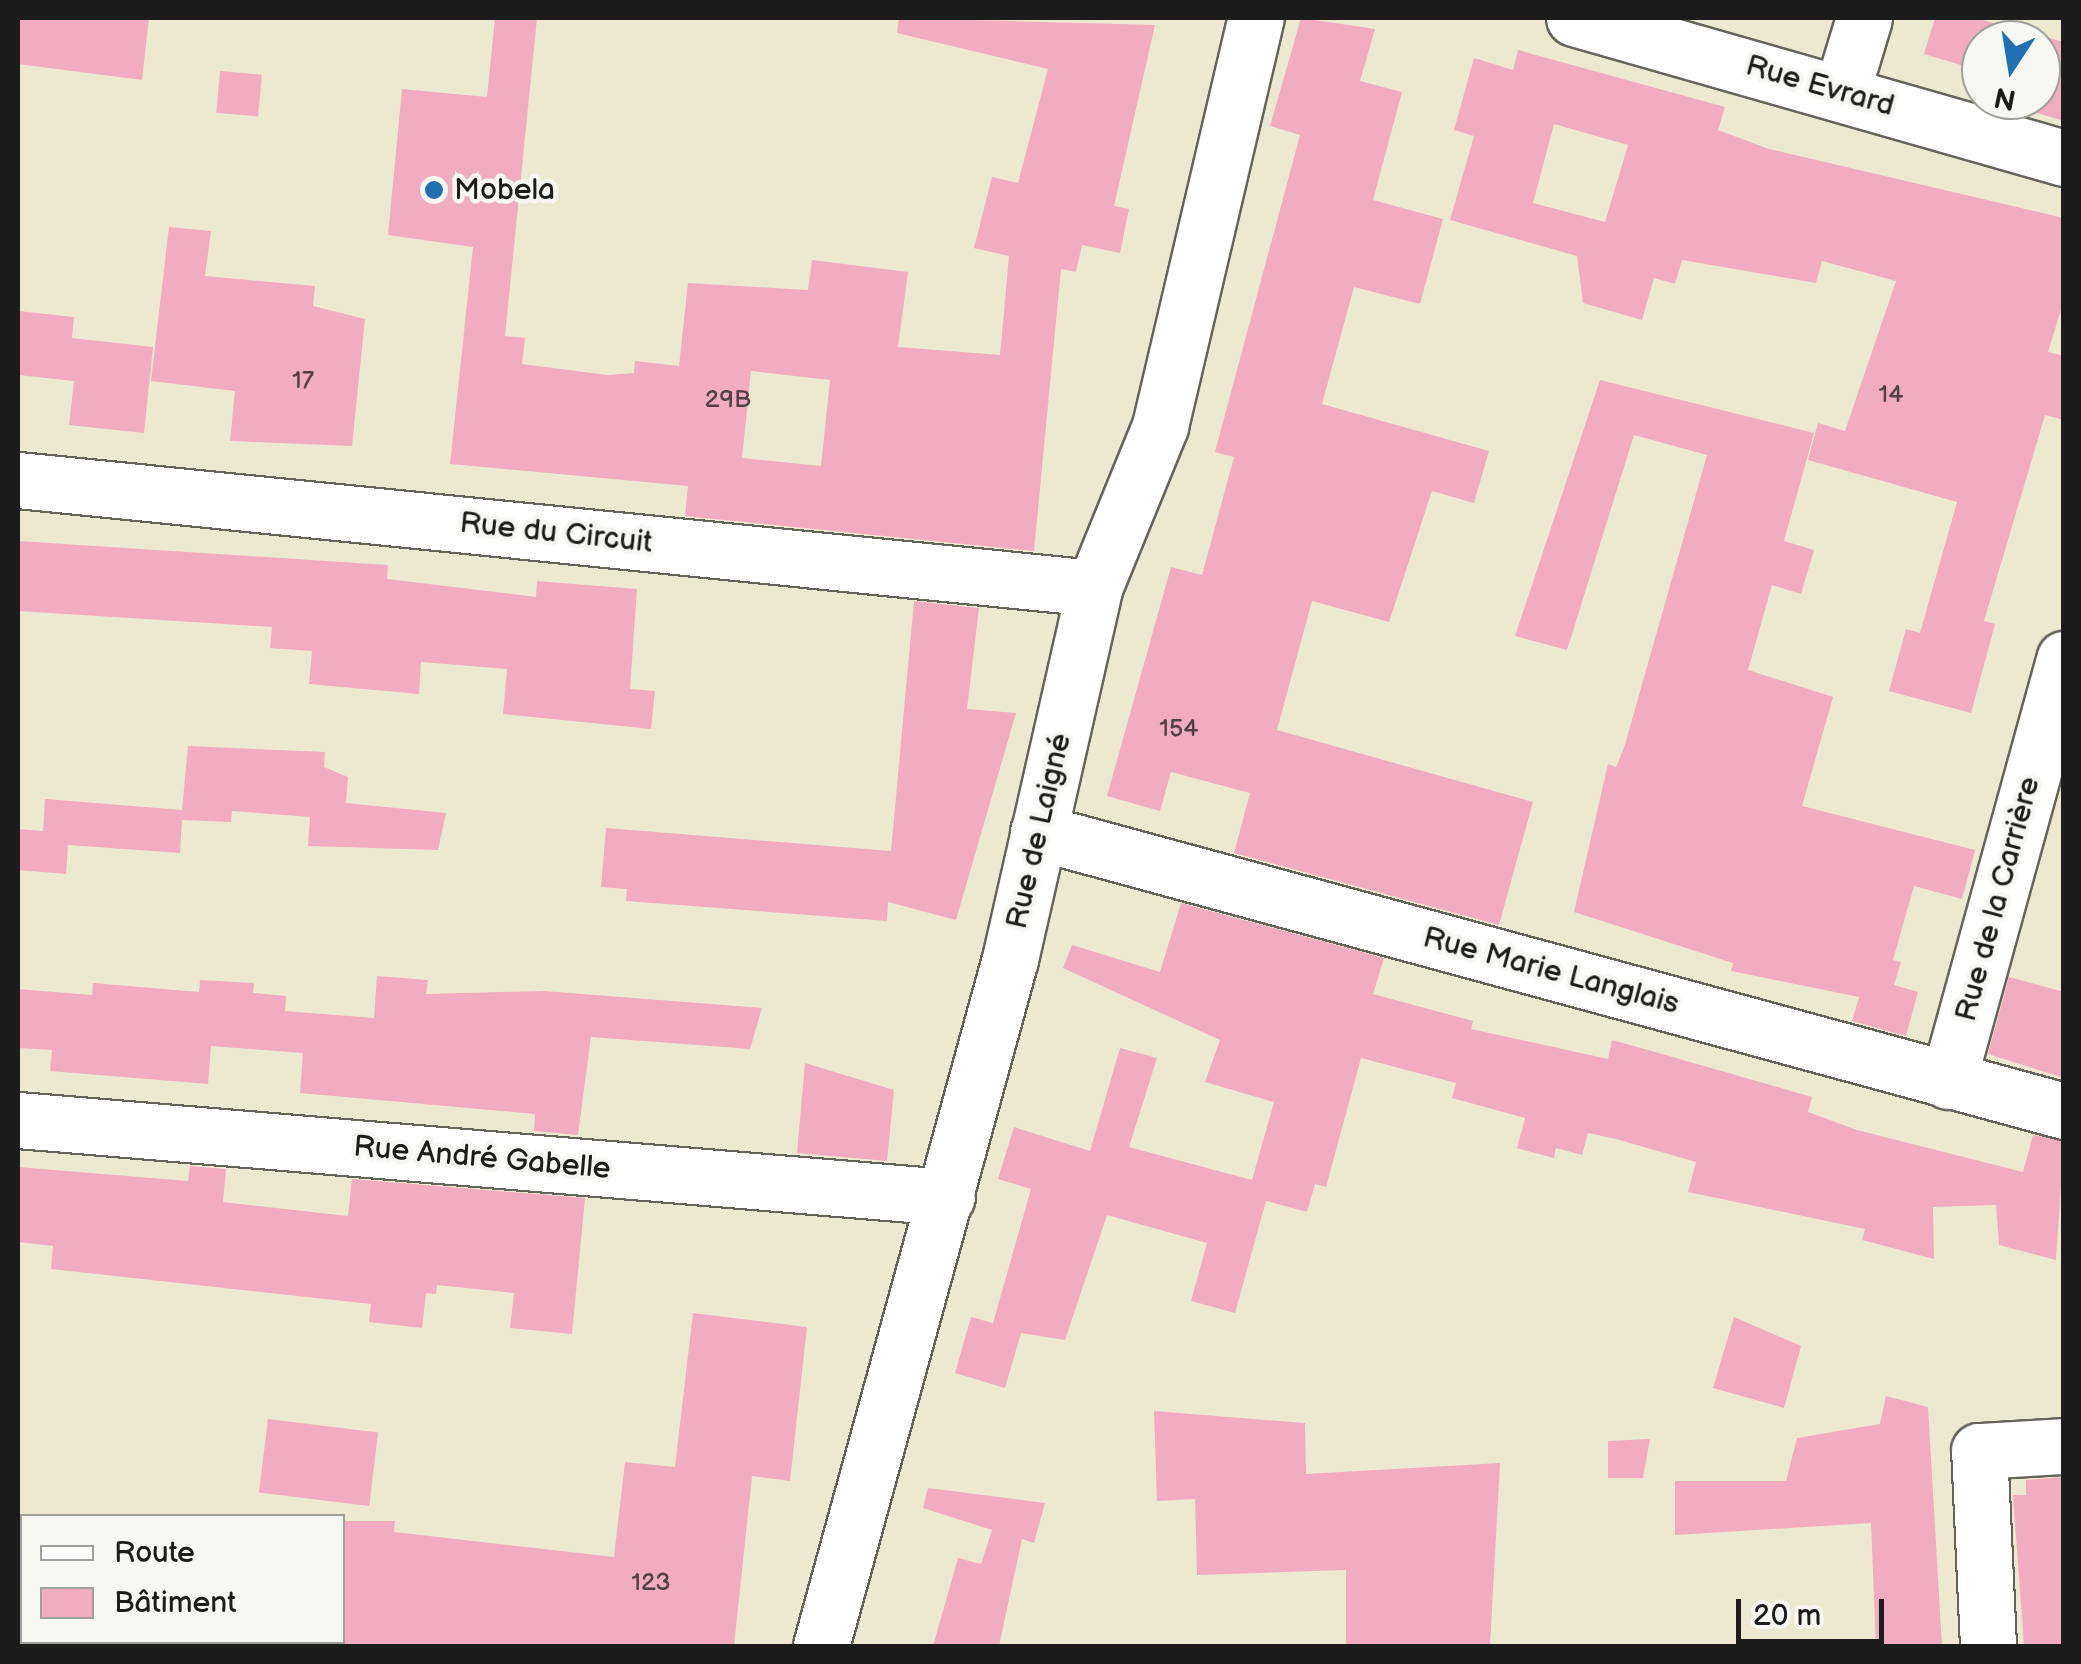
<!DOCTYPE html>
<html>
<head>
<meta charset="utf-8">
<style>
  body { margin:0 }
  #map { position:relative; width:2081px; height:1664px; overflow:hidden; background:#ede9d1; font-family:"Balsamiq Sans",sans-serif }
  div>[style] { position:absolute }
  .building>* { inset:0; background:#f1acc2; transform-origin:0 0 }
  .roads { filter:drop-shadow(2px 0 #65645b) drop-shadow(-2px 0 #65645b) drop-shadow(0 2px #65645b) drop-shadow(0 -2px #65645b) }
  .minor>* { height:55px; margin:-27.5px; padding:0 27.5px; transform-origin:27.5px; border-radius:27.5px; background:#fff }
  .dots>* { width:28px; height:28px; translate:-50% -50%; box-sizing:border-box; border:5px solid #f6f6f2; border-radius:50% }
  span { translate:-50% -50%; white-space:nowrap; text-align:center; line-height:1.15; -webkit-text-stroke:9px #f6f6f2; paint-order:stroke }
  .number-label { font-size:25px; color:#514046 }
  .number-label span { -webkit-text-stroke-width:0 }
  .street-label { font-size:30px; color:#1c1c1c }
  .poi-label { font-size:30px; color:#1c1c1c }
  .left { translate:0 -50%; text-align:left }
  .frame { position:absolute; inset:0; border:20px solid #1c1c1c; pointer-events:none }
  .legend { position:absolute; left:20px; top:1514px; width:325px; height:130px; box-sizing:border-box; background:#f6f6f2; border:2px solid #9f9f9c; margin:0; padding:12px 18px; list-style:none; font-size:30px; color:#1c1c1c }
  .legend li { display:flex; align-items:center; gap:20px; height:50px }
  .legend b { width:50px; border:2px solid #9f9f9c }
  .north { position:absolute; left:1961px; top:20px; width:100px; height:100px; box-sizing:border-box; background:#f6f6f2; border:2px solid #9f9f9c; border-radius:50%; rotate:192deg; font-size:28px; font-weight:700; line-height:40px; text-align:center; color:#1c1c1c }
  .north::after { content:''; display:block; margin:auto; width:35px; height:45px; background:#1f6fb2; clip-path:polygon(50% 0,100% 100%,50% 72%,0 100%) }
  .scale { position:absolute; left:1736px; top:1599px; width:148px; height:45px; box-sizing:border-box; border:5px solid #1c1c1c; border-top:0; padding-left:12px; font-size:30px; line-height:35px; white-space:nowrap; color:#1c1c1c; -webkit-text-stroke:8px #f6f6f2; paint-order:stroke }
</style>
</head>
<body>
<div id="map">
  <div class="building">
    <i style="clip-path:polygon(18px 18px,149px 18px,142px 80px,18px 64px)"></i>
    <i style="clip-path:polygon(evenodd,495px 18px,537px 18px,505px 336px,525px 338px,522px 364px,608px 375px,634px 373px,635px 361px,679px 366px,688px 283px,808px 290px,812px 260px,908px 272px,898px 347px,1000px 355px,1009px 256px,974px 248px,992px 177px,1018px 183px,1048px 69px,897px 33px,899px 18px,1155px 25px,1114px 206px,1129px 209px,1120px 253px,1082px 245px,1076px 272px,1061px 269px,1034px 551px,685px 516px,688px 486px,450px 464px,473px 247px,388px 235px,402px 89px,487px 97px,495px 18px,751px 371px,830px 380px,821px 466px,742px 458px,751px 371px)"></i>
    <i style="clip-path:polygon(1301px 18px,1375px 29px,1360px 81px,1402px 92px,1373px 200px,1443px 219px,1420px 304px,1354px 287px,1322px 404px,1489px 451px,1474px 503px,1432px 491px,1389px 622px,1312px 601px,1277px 730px,1533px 802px,1499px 925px,1234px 853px,1250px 793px,1171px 772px,1160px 811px,1107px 796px,1171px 567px,1202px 575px,1234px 457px,1215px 452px,1300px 135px,1270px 126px)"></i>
    <i style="clip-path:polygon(1935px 18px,1975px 18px,2064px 42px,2064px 121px,2010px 105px,2041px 100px,2041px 40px,1981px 40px,1981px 71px,1924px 54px)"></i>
    <i style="clip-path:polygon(evenodd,1518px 50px,1725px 107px,1718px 130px,1769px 149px,2064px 218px,2064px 300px,2048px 352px,2064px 356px,2064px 420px,2045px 415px,1984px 621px,1995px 624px,1971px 713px,1889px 691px,1906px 629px,1920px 633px,1957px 502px,1808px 460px,1818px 423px,1845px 431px,1896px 281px,1822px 261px,1816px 283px,1682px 260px,1675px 284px,1654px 278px,1642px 320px,1583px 303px,1577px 256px,1450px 220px,1474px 136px,1454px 130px,1474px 58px,1513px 70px,1518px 50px,1554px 124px,1628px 145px,1605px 222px,1533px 203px,1554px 124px)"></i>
    <i style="left:220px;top:71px;width:42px;height:42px;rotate:5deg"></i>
    <i style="clip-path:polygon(169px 227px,211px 231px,205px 276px,315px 286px,313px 306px,365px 319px,352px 446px,230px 441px,235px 391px,151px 381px)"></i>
    <i style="clip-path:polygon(18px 311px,74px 317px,72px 338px,153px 347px,144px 433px,69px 425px,74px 381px,18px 375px)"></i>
    <i style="clip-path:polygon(1600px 380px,1814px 433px,1784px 541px,1814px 550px,1801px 594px,1772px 585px,1748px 670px,1833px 697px,1802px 806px,1975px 850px,1962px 899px,1914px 886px,1893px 960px,1901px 962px,1894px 985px,1918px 992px,1906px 1036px,1852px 1021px,1859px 997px,1731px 971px,1733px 963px,1574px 912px,1608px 764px,1616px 767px,1624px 748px,1707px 455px,1634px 435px,1567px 650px,1515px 636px)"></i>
    <i style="clip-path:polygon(18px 541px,388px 565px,387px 579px,536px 597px,537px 581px,637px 589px,630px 689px,655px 691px,651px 729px,503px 714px,507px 669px,421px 662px,419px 694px,309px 684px,312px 651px,270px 648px,272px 627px,18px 611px)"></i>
    <i style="clip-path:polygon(914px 601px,979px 608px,967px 709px,1016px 713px,956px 920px,888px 902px,887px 921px,626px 901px,627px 889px,601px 887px,606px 828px,891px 851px)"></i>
    <i style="clip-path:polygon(188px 746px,325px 752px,324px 767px,348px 777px,346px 803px,446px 813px,438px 850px,308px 846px,310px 817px,232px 811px,231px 822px,182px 820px,180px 853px,68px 845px,66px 874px,18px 870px,18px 829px,43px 831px,45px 799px,182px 810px)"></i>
    <i style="clip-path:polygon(1181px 903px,1384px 958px,1373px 994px,1473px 1021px,1471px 1029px,1608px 1059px,1612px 1040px,1634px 1046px,1812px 1097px,1808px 1112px,1857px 1130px,2023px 1172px,2033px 1135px,2064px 1141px,2056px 1260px,1999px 1245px,1996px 1205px,1933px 1207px,1934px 1259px,1862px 1240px,1865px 1229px,1688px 1192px,1696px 1162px,1616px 1139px,1588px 1133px,1582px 1155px,1556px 1148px,1554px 1158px,1517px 1148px,1525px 1118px,1452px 1098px,1456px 1083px,1361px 1058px,1326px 1187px,1315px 1184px,1307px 1212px,1266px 1201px,1235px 1313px,1191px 1301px,1207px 1243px,1107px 1215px,1065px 1340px,1021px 1333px,1005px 1388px,955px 1373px,971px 1317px,993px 1323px,1031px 1189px,998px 1179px,1014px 1127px,1090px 1151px,1120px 1048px,1157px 1058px,1129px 1147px,1252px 1180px,1274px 1102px,1205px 1082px,1220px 1040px,1063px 968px,1072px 945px,1160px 972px)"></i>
    <i style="clip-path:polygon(377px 976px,428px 980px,426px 994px,544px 991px,762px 1008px,750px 1049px,591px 1037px,578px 1135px,534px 1131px,535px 1114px,300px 1093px,303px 1053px,211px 1046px,208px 1084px,50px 1071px,52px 1050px,18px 1048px,18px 989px,92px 995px,93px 983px,199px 992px,200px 980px,254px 983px,253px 993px,286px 996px,285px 1011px,374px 1018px)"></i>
    <i style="clip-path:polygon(2009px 977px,2064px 992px,2064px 1078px,1988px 1054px)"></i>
    <i style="clip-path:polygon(805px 1063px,894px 1090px,887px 1161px,797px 1153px)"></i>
    <i style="clip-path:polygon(190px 1166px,226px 1169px,223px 1202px,348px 1216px,352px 1179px,585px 1198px,572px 1334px,510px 1328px,514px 1293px,437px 1285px,436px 1294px,426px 1293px,422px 1328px,369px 1322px,371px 1304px,51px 1269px,53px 1246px,18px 1242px,18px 1167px,188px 1181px)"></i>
    <i style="clip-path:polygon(693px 1313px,807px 1327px,790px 1481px,752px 1476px,734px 1646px,342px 1646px,342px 1521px,395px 1521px,394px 1532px,614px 1557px,625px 1462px,675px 1467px)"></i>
    <i style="clip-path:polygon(1734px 1317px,1801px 1346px,1784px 1408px,1713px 1388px)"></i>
    <i style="clip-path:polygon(1886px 1396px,1928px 1407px,1942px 1646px,1876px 1646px,1871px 1523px,1675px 1535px,1675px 1481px,1786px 1481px,1797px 1438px,1880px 1424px)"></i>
    <i style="clip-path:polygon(1154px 1411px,1305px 1423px,1306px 1474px,1500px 1463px,1490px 1646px,1346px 1646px,1346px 1570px,1197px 1575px,1195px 1499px,1157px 1501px)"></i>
    <i style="left:268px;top:1419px;width:111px;height:74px;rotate:7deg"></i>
    <i style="clip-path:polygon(1650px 1439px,1643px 1478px,1608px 1478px,1608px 1441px)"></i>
    <i style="clip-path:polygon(2064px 1477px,2064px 1646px,2024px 1646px,2013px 1495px,2026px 1495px,2026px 1480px)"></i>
    <i style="clip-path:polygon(928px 1488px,1045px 1503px,1034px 1543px,1022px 1539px,999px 1646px,933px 1646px,958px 1558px,981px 1564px,992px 1530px,923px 1508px)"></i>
  </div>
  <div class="roads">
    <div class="minor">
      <i style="left:1574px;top:18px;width:510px;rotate:15.95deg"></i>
      <i style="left:1842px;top:91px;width:76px;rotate:-73.2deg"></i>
      <i style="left:18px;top:480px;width:1081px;rotate:5.73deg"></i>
      <i style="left:1038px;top:832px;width:1063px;rotate:15.21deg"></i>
      <i style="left:1948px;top:1081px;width:438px;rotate:-74.6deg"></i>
      <i style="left:18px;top:1120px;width:932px;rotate:4.74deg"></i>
      <i style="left:821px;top:1646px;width:713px;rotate:-74.62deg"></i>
      <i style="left:1010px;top:959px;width:380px;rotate:-77.2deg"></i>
      <i style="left:1094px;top:588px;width:175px;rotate:-67.8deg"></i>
      <i style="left:1160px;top:426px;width:419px;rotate:-76.8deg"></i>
      <i style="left:1988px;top:1646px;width:195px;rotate:-92.6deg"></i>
      <i style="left:1979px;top:1451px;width:85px;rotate:-3.4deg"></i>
    </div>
  </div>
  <div class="dots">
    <i style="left:434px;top:190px;background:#1f6fb2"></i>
  </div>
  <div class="number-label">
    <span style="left:303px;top:381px">17</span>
    <span style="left:1891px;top:395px">14</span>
    <span style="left:728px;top:400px">29B</span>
    <span style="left:1179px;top:729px">154</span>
    <span style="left:651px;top:1583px">123</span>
  </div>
  <div class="street-label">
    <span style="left:1820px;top:86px;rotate:16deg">Rue Evrard</span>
    <span style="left:556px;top:533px;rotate:6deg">Rue du Circuit</span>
    <span style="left:1039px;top:831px;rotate:-77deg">Rue de Laigné</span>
    <span style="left:1998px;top:899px;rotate:-75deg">Rue de la Carrière</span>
    <span style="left:1551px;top:971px;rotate:15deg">Rue Marie Langlais</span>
    <span style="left:482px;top:1158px;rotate:5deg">Rue André Gabelle</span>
  </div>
  <div class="poi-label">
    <span class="left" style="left:454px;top:190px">Mobela</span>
  </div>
  <div class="frame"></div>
  <ul class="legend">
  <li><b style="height:12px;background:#fff"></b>Route</li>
  <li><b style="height:28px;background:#f1acc2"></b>Bâtiment</li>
  </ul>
  <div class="north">N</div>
  <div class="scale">20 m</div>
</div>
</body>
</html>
